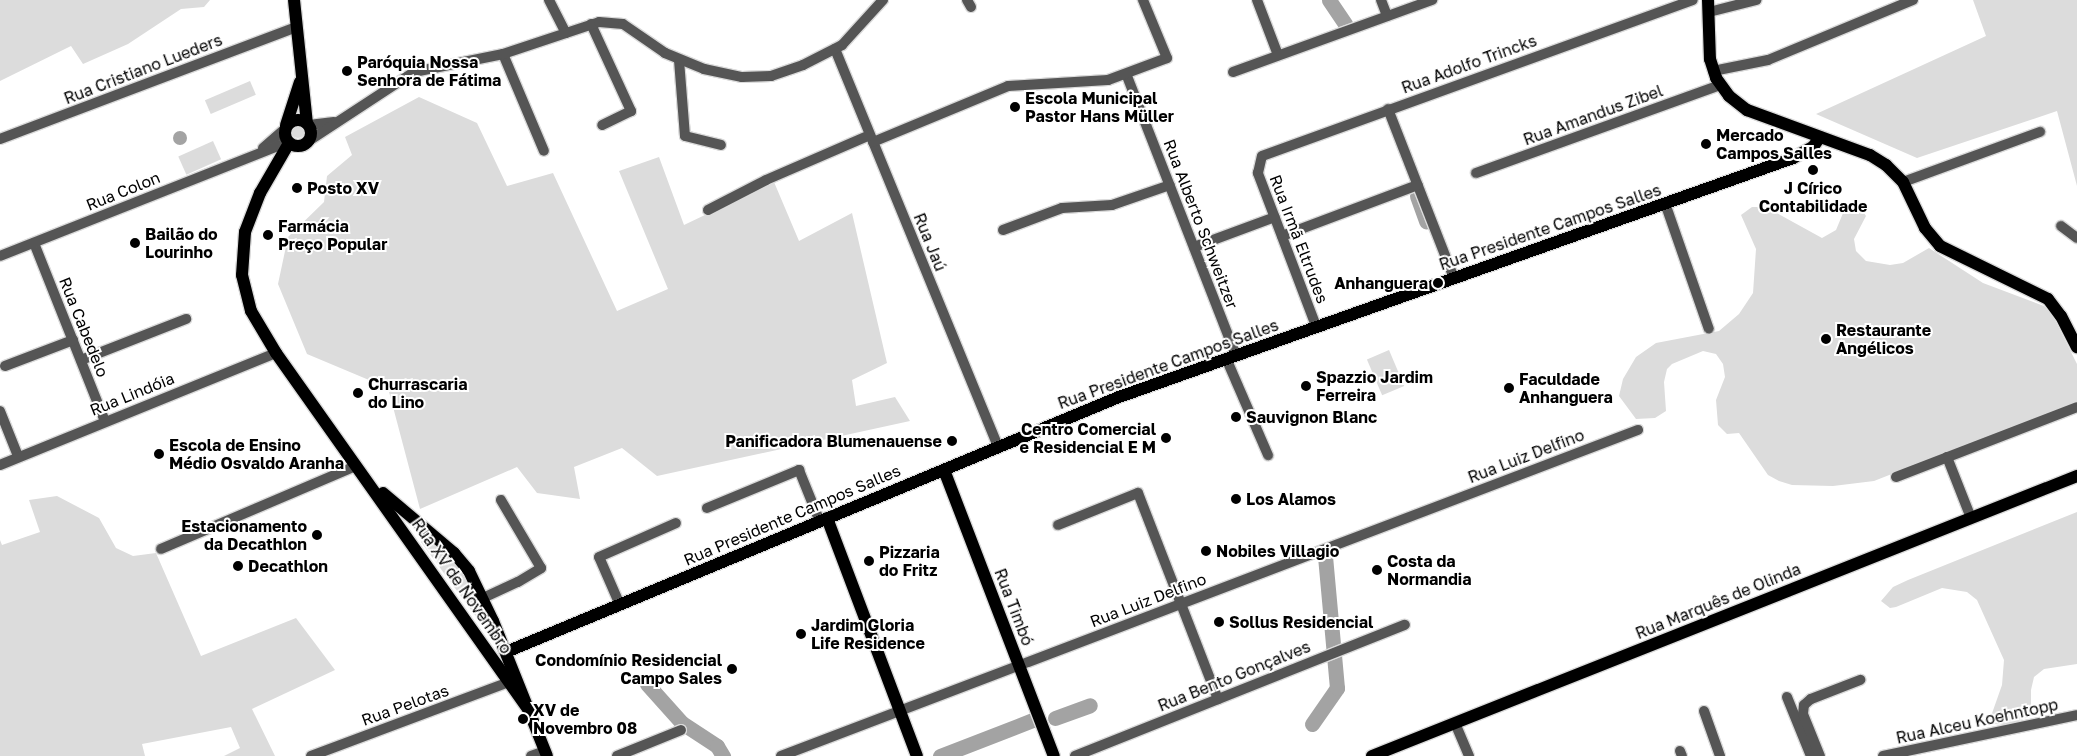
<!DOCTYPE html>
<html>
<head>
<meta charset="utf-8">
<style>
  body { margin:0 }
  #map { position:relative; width:2077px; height:756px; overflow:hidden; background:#fff; font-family:"Golos Text",sans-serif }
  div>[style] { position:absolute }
  .green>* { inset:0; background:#dcdcdc; transform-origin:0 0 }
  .round { border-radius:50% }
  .water>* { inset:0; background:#a3a3a3 }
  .river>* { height:15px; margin:-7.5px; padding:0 7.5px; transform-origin:7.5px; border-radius:7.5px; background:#a3a3a3 }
  .roads { filter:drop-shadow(1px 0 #dbdbdb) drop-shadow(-1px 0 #dbdbdb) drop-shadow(0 1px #dbdbdb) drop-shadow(0 -1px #dbdbdb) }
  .minor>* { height:10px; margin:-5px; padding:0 5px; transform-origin:5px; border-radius:5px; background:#555 }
  .major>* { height:12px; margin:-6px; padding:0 6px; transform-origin:6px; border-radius:6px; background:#000 }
  .major>.ring { margin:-6px; padding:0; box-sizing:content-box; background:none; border:12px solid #000; border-radius:50% }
  .dots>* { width:14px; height:14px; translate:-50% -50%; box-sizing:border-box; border:2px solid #fff; border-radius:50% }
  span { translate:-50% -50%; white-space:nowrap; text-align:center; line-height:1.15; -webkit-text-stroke:4px #fff; paint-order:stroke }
  .poi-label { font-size:16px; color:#000; font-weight:700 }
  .left { translate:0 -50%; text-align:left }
  .right { translate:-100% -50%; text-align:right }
  .street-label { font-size:16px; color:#000 }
</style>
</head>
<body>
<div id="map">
  <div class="green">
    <i style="clip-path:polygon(0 0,210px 0,204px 7px,181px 9px,128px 44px,83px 64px,71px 46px,0 81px)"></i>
    <i style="clip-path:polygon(1973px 0,2077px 0,2077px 186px,2057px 111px,1917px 158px,1816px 114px,1986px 36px)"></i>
    <i style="left:250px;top:81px;width:15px;height:49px;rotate:67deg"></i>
    <i style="clip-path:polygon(419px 97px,477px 123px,507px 186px,553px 173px,617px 311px,668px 289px,619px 171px,659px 157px,684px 225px,774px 182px,799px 241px,852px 213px,887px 363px,852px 380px,856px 406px,895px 397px,910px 421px,657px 476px,622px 448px,574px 467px,580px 499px,537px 493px,517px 467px,420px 509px,388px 388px,307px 354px,278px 284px,288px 237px,324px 202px,327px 176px,352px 155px,345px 137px)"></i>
    <i class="round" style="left:291px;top:124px;width:14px;height:14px"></i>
    <i style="left:213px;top:141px;width:20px;height:38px;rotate:66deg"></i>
    <i style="clip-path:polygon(1859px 205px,1866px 216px,1854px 239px,1856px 251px,1866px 261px,1890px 265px,1903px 263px,1929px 248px,1983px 283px,2044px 306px,2053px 316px,2077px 364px,2077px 401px,1874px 481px,1833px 486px,1792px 485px,1779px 481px,1768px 475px,1739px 433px,1727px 434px,1718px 425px,1716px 400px,1725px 377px,1723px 364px,1716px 354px,1703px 351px,1672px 364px,1667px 369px,1664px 382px,1666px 411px,1655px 418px,1636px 419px,1619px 396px,1623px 379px,1636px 357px,1656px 343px,1719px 331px,1739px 314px,1753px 293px,1756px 249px,1741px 215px,1752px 207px,1766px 207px,1822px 238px,1836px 230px,1846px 206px)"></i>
    <i style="left:1389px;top:350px;width:39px;height:24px;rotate:67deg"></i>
    <i style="clip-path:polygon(57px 496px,99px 518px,116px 548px,133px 556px,156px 553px,201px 656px,296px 618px,335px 670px,252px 709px,275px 756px,224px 756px,240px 748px,231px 727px,142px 744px,145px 756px,0 756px,0 540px,2px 545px,40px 532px,29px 500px)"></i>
    <i style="clip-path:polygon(2077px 512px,2077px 664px,2044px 669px,2034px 677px,2031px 690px,2031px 716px,2008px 725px,1994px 724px,1990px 719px,2002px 685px,2004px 660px,1977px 600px,1967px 592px,1942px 588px,1896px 607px,1890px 608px,1881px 601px,1893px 587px,1908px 580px)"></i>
    <i style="clip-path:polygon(422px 538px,456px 560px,485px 623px,480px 622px,421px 542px)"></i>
  </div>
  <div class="water">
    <i class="round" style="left:173px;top:131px;width:14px;height:14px"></i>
  </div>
  <div class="river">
    <i style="left:1329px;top:0;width:29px;rotate:56deg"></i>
    <i style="left:1417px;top:196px;width:27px;rotate:70deg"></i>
    <i style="left:647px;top:684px;width:52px;rotate:48.1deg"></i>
    <i style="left:682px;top:723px;width:42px;rotate:33.3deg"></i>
    <i style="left:717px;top:746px;width:12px;rotate:59deg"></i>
    <i style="left:1055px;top:718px;width:37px;rotate:-20deg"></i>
    <i style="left:1312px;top:724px;width:44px;rotate:-55.2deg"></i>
    <i style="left:1337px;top:688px;width:133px;rotate:-95.2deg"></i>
    <i style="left:940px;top:756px;width:100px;rotate:-21.2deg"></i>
  </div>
  <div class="roads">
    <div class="minor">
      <i style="left:549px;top:0;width:37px;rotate:63deg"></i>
      <i style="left:967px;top:0;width:8px;rotate:60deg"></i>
      <i style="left:1257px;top:0;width:59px;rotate:69.1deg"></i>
      <i style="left:1381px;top:0;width:17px;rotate:69deg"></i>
      <i style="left:1709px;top:12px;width:49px;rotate:-14.3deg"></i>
      <i style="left:591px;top:24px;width:96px;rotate:65.3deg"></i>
      <i style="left:631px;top:111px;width:32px;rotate:154deg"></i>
      <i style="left:835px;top:49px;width:430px;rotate:67.7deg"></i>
      <i style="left:503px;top:54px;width:105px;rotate:67.1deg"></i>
      <i style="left:679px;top:60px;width:76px;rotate:85.5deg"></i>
      <i style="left:685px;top:136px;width:37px;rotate:14deg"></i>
      <i style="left:1713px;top:71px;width:56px;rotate:-11.3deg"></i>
      <i style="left:1768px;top:60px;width:157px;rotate:-22.5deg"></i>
      <i style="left:1233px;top:72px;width:212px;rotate:-19.9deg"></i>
      <i style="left:1127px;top:76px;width:300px;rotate:68.7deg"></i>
      <i style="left:1388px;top:109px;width:181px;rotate:68.7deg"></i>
      <i style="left:309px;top:125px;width:25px;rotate:-7deg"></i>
      <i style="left:0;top:139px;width:317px;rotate:-20.7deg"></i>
      <i style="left:307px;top:142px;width:128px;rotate:-33.2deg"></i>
      <i style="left:414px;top:72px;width:91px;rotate:-11.4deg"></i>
      <i style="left:503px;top:54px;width:101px;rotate:-18.4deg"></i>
      <i style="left:599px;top:22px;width:24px;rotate:5deg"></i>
      <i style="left:623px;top:24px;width:51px;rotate:34.6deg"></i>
      <i style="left:665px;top:53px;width:42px;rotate:22.3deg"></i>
      <i style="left:704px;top:69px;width:39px;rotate:12deg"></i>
      <i style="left:742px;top:77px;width:29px;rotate:-2deg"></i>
      <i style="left:771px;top:76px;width:34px;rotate:-19deg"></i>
      <i style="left:803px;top:65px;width:44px;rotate:-27.1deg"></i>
      <i style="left:842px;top:45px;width:61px;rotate:-47.7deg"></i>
      <i style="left:873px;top:142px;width:146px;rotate:-22.5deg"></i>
      <i style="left:1008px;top:86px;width:100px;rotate:-3.4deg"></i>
      <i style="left:1108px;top:80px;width:63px;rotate:-20.4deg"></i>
      <i style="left:1167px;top:58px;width:63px;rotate:-112.5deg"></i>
      <i style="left:263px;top:148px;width:28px;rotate:-41deg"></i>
      <i style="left:1476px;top:173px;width:259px;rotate:-19.8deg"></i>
      <i style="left:1903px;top:182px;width:146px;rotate:-20.1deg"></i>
      <i style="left:1665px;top:203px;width:133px;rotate:70.8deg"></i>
      <i style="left:708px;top:210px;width:65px;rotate:-27.3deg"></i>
      <i style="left:766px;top:180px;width:113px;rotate:-23.4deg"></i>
      <i style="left:2061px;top:226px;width:20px;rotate:37deg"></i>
      <i style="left:1003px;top:230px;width:63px;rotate:-20.4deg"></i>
      <i style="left:1062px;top:208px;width:50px;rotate:-3.4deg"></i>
      <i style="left:1112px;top:205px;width:61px;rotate:-19deg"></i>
      <i style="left:1282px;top:236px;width:145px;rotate:-20.6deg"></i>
      <i style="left:34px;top:243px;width:192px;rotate:68.3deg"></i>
      <i style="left:1194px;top:247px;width:86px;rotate:-20.3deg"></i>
      <i style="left:0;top:256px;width:310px;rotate:-21.6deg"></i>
      <i style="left:1316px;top:326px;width:164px;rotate:-110.8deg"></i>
      <i style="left:1258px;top:173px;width:17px;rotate:-77deg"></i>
      <i style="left:1262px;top:156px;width:458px;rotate:-19.9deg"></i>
      <i style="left:1226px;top:358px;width:106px;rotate:66.6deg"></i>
      <i style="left:81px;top:360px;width:113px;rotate:-21.3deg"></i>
      <i style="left:5px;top:366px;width:73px;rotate:-20.9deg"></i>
      <i style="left:0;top:411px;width:48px;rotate:68.2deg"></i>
      <i style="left:1947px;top:457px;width:66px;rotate:68.5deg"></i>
      <i style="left:0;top:465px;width:298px;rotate:-22.1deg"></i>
      <i style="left:1896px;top:477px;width:194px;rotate:-21.1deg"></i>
      <i style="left:707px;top:508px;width:100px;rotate:-22.4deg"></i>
      <i style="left:799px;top:470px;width:56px;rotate:68deg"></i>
      <i style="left:1058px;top:525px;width:86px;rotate:-21.8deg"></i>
      <i style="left:1138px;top:493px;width:221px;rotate:68.8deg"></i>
      <i style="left:161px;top:549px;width:212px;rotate:-23.1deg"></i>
      <i style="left:483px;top:598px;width:38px;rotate:-25deg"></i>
      <i style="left:518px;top:582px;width:27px;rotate:-31deg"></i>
      <i style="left:541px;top:568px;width:79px;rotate:-120.5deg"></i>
      <i style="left:620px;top:605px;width:52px;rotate:-113.6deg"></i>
      <i style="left:599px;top:557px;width:84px;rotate:-23.8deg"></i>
      <i style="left:1787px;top:697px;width:64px;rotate:67.9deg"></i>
      <i style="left:1704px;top:711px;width:48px;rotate:70.4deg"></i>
      <i style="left:1455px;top:723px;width:36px;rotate:67deg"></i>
      <i style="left:1680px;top:751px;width:5px;rotate:68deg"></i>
      <i style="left:311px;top:756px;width:211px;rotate:-20.5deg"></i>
      <i style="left:531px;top:756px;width:15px;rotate:-20deg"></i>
      <i style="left:617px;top:756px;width:69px;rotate:-22.1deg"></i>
      <i style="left:781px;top:756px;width:917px;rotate:-20.83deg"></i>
      <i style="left:1075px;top:756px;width:355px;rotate:-21.7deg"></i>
      <i style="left:1820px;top:756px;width:45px;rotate:-112deg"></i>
      <i style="left:1803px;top:714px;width:9px;rotate:-84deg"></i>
      <i style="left:1804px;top:705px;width:9px;rotate:-41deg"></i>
      <i style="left:1811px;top:699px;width:53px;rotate:-21.2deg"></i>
      <i style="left:1883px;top:756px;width:198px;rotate:-11.9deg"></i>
    </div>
    <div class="major">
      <i style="left:294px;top:0;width:124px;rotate:84deg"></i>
      <i style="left:1708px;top:0;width:59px;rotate:88.1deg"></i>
      <i style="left:1710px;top:59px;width:20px;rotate:72deg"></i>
      <i style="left:1716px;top:78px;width:22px;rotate:54deg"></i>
      <i style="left:1729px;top:96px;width:23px;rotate:38deg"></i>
      <i style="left:1747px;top:110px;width:131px;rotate:20.1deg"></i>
      <i style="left:1870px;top:155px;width:19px;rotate:32deg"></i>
      <i style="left:1886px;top:165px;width:24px;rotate:45deg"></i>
      <i style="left:1903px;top:182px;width:51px;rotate:64.4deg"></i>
      <i style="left:1925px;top:228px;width:23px;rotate:50deg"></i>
      <i style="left:1940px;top:246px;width:120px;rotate:26.1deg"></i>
      <i style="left:2048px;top:299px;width:21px;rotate:53deg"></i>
      <i style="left:2061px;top:316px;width:35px;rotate:63deg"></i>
      <i class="ring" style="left:285px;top:120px;width:14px;height:14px"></i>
      <i style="left:286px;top:125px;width:45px;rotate:-72deg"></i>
      <i style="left:289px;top:143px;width:58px;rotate:120.1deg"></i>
      <i style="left:260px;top:193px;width:42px;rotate:111deg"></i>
      <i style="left:245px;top:232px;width:43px;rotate:94deg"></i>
      <i style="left:242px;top:275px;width:37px;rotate:76deg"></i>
      <i style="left:251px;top:311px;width:49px;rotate:59.2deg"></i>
      <i style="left:276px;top:353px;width:438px;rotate:54.7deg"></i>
      <i style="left:944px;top:470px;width:306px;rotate:69deg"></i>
      <i style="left:383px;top:493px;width:93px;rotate:40.2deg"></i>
      <i style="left:454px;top:553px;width:23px;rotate:50deg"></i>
      <i style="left:469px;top:571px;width:55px;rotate:64.4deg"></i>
      <i style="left:493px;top:621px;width:145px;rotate:68.2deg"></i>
      <i style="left:827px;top:518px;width:254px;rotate:69.3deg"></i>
      <i style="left:506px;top:652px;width:664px;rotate:-22.59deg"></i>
      <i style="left:1119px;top:397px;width:715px;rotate:-19.52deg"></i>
      <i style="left:1793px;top:158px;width:23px;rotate:-29deg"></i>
      <i style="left:1813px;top:147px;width:12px;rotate:-55deg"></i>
      <i style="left:1372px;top:756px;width:759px;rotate:-21.66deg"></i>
    </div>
  </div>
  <div class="dots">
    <i style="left:347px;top:71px;background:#000"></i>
    <i style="left:1015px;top:107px;background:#000"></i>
    <i style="left:1706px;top:144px;background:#000"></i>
    <i style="left:1813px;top:170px;background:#000"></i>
    <i style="left:297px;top:188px;background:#000"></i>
    <i style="left:268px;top:235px;background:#000"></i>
    <i style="left:135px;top:243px;background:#000"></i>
    <i style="left:1438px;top:283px;background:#000"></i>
    <i style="left:1826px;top:339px;background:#000"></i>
    <i style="left:1306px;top:386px;background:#000"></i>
    <i style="left:1509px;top:388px;background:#000"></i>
    <i style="left:358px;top:393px;background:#000"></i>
    <i style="left:1236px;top:417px;background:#000"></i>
    <i style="left:1166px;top:438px;background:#000"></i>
    <i style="left:952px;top:441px;background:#000"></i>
    <i style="left:159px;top:454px;background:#000"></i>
    <i style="left:1236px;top:499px;background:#000"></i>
    <i style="left:317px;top:535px;background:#000"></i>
    <i style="left:1206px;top:551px;background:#000"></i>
    <i style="left:869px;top:561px;background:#000"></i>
    <i style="left:238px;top:566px;background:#000"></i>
    <i style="left:1377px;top:570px;background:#000"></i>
    <i style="left:1219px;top:622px;background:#000"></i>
    <i style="left:801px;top:634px;background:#000"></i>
    <i style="left:732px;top:669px;background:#000"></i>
    <i style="left:523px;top:719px;background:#000"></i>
  </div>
  <div class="poi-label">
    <span class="left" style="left:357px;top:71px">Paróquia Nossa<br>Senhora de Fátima</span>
    <span class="left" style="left:1025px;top:107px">Escola Municipal<br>Pastor Hans Müller</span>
    <span class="left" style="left:1716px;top:144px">Mercado<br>Campos Salles</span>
    <span class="left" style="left:307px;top:188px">Posto XV</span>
    <span style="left:1813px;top:197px">J Círico<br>Contabilidade</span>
    <span class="left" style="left:278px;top:235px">Farmácia<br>Preço Popular</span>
    <span class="left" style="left:145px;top:243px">Bailão do<br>Lourinho</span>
    <span class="right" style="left:1428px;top:283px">Anhanguera</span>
    <span class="left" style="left:1836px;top:339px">Restaurante<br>Angélicos</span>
    <span class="left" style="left:1316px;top:386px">Spazzio Jardim<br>Ferreira</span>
    <span class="left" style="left:1519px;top:388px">Faculdade<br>Anhanguera</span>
    <span class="left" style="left:368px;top:393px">Churrascaria<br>do Lino</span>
    <span class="left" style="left:1246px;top:417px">Sauvignon Blanc</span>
    <span class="right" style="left:1156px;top:438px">Centro Comercial<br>e Residencial E M</span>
    <span class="right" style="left:942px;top:441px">Panificadora Blumenauense</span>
    <span class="left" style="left:169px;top:454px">Escola de Ensino<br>Médio Osvaldo Aranha</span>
    <span class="left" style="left:1246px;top:499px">Los Alamos</span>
    <span class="right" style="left:307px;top:535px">Estacionamento<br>da Decathlon</span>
    <span class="left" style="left:1216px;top:551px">Nobiles Villagio</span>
    <span class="left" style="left:879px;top:561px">Pizzaria<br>do Fritz</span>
    <span class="left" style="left:1387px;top:570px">Costa da<br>Normandia</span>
    <span class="left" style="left:248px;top:566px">Decathlon</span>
    <span class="left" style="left:1229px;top:622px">Sollus Residencial</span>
    <span class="left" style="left:811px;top:634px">Jardim Gloria<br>Life Residence</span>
    <span class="right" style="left:722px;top:669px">Condomínio Residencial<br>Campo Sales</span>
    <span class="left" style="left:533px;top:719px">XV de<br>Novembro 08</span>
  </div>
  <div class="street-label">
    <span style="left:1469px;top:64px;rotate:-20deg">Rua Adolfo Trincks</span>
    <span style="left:143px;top:69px;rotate:-21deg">Rua Cristiano Lueders</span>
    <span style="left:1593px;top:115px;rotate:-20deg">Rua Amandus Zibel</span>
    <span style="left:123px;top:191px;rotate:-22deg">Rua Colon</span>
    <span style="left:1201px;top:224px;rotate:69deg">Rua Alberto Schweitzer</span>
    <span style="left:1550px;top:227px;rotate:-19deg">Rua Presidente Campos Salles</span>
    <span style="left:1299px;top:239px;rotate:69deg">Rua Irmã Eltrudes</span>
    <span style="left:930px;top:242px;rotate:68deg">Rua Jaú</span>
    <span style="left:84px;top:327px;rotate:68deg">Rua Cabedelo</span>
    <span style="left:1168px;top:364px;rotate:-20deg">Rua Presidente Campos Salles</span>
    <span style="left:132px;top:394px;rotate:-22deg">Rua Lindóia</span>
    <span style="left:1526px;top:456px;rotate:-21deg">Rua Luiz Delfino</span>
    <span style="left:792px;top:515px;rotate:-23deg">Rua Presidente Campos Salles</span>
    <span style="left:462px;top:586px;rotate:55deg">Rua XV de Novembro</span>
    <span style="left:1148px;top:600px;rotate:-21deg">Rua Luiz Delfino</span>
    <span style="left:1718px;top:601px;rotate:-22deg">Rua Marquês de Olinda</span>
    <span style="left:1014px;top:607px;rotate:69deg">Rua Timbó</span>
    <span style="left:1234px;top:676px;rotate:-22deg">Rua Bento Gonçalves</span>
    <span style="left:405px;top:705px;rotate:-20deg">Rua Pelotas</span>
    <span style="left:1977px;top:721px;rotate:-12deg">Rua Alceu Koehntopp</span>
  </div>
</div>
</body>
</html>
